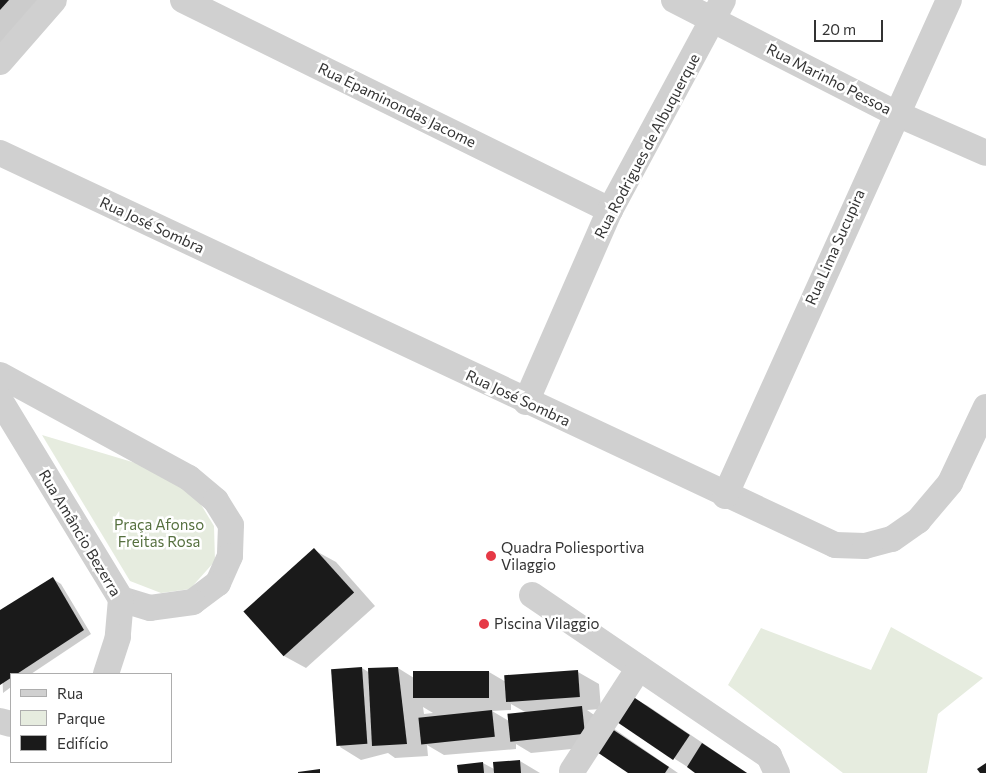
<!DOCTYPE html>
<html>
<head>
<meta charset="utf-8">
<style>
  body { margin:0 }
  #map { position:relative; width:986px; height:773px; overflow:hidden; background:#fff; font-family:Commissioner,sans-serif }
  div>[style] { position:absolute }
  .green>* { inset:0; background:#e6ecdf }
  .shadow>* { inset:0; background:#0003 }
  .building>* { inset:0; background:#1a1a1a; transform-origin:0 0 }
  .minor>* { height:26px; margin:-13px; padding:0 13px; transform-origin:13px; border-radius:13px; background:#d0d0d0 }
  .dots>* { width:14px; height:14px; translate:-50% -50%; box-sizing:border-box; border:2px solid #fff; border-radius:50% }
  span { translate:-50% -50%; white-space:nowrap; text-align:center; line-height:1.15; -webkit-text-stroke:5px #fff; paint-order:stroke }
  .street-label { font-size:15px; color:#333 }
  .park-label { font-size:15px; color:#56703f }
  .poi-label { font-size:15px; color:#333 }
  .left { translate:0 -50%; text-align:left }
  .legend { position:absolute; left:10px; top:673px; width:162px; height:90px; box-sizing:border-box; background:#fff; border:1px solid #adadad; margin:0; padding:6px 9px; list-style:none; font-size:15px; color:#333 }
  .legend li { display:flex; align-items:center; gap:10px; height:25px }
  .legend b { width:25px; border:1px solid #adadad }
  .scale { position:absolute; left:814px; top:20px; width:69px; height:22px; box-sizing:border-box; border:2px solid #333; border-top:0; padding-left:6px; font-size:15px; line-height:18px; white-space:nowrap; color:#333; -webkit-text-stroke:4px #fff; paint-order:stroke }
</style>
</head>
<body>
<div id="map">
  <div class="green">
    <i style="clip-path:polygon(42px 435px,159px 470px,197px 498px,214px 526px,215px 561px,190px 589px,161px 593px,130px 581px)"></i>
    <i style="clip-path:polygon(891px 627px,983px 678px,938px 714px,927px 773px,843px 773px,728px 685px,761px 628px,871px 670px)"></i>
  </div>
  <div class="shadow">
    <i style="clip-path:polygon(0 0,42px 0,0 45px)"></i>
    <i style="clip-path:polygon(314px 550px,336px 562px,375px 606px,306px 668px,284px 656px)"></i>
    <i style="clip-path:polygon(53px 579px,61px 584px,91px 634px,31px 674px,11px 674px,11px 687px,3px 693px,0 611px)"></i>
    <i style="clip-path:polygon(evenodd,362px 668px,370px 673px,398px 668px,414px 678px,489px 672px,506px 682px,578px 672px,599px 684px,601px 709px,587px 710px,678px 773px,630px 773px,592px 747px,531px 753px,516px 744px,516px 749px,444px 755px,427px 745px,428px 756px,395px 758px,388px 753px,361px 760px,340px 747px,362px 668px,511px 704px,525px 712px,509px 721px,492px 711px,511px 710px,511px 704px,362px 668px,423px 707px,433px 713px,424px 714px,423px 707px)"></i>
    <i style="clip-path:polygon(626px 694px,648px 706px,747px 773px,697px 773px,675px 759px)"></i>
    <i style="clip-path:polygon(520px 761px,540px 773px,459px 773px,483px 763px,494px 769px)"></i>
  </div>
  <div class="building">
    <i style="clip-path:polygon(0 0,9px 0,0 10px)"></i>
    <i style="left:314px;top:548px;width:60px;height:95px;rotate:48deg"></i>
    <i style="clip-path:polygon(53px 577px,84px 630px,0 685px,0 610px)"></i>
    <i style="left:362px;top:667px;width:77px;height:31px;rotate:86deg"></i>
    <i style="clip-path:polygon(398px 667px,407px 744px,372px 746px,368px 668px)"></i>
    <i style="left:578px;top:670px;width:27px;height:74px;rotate:86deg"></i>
    <i style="left:489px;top:671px;width:27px;height:76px;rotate:90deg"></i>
    <i style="left:626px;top:692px;width:77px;height:30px;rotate:34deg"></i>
    <i style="left:582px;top:706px;width:28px;height:75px;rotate:84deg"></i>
    <i style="left:492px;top:710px;width:27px;height:74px;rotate:84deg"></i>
    <i style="clip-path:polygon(606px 725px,669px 767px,665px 773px,628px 773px,591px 748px)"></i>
    <i style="clip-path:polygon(702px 743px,747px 773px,695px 773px,687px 767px)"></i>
    <i style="clip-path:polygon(520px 760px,521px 773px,494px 773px,493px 762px)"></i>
    <i style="clip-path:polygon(483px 762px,484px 773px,458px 773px,457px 765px)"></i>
    <i style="clip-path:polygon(986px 763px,986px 773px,980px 773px,977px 769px)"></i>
    <i style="clip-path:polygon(320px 769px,320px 773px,298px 773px,298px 772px)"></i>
  </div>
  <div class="minor">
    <i style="left:183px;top:0;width:476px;rotate:26.2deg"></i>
    <i style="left:674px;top:0;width:248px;rotate:27.1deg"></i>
    <i style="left:895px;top:113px;width:99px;rotate:23.7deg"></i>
    <i style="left:0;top:62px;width:82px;rotate:-48.9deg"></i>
    <i style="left:0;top:153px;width:922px;rotate:25.15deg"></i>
    <i style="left:835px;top:545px;width:30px;rotate:2deg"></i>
    <i style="left:865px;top:546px;width:28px;rotate:-15deg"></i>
    <i style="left:892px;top:539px;width:32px;rotate:-35deg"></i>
    <i style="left:918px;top:521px;width:50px;rotate:-49.9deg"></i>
    <i style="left:950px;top:483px;width:84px;rotate:-64.7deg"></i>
    <i style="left:0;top:375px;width:215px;rotate:28.6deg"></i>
    <i style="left:189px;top:478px;width:35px;rotate:40deg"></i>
    <i style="left:216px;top:501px;width:28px;rotate:58deg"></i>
    <i style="left:231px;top:525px;width:31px;rotate:92deg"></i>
    <i style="left:230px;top:556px;width:30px;rotate:114deg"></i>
    <i style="left:218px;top:583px;width:31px;rotate:143deg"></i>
    <i style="left:193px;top:602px;width:43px;rotate:172.1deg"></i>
    <i style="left:150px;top:608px;width:30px;rotate:-163deg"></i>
    <i style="left:0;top:400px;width:233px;rotate:58.7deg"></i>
    <i style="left:121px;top:599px;width:38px;rotate:95deg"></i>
    <i style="left:118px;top:637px;width:39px;rotate:108deg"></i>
    <i style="left:526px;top:402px;width:210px;rotate:-66.4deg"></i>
    <i style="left:610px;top:210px;width:238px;rotate:-61.7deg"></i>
    <i style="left:725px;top:496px;width:544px;rotate:-65.7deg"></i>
    <i style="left:532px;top:595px;width:287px;rotate:34.2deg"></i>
    <i style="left:769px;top:756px;width:19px;rotate:65deg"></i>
    <i style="left:0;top:721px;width:11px;rotate:15deg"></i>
    <i style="left:572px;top:771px;width:123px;rotate:-57deg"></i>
  </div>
  <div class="dots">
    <i style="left:491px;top:556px;background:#e63946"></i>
    <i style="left:484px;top:624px;background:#e63946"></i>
  </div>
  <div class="street-label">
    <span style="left:829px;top:79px;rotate:27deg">Rua Marinho Pessoa</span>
    <span style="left:397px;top:105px;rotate:26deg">Rua Epaminondas Jacome</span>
    <span style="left:647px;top:146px;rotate:-62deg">Rua Rodrigues de Albuquerque</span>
    <span style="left:152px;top:225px;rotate:25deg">Rua José Sombra</span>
    <span style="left:835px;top:247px;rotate:-66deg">Rua Lima Sucupira</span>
    <span style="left:518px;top:398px;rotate:25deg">Rua José Sombra</span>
    <span style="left:80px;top:533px;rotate:59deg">Rua Amâncio Bezerra</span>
  </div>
  <div class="park-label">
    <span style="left:159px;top:533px">Praça Afonso<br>Freitas Rosa</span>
  </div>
  <div class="poi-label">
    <span class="left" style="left:501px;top:556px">Quadra Poliesportiva<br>Vilaggio</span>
    <span class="left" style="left:494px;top:624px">Piscina Vilaggio</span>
  </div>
  <ul class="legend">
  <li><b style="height:6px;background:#d0d0d0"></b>Rua</li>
  <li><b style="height:14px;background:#e6ecdf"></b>Parque</li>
  <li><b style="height:14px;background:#1a1a1a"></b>Edifício</li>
  </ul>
  <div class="scale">20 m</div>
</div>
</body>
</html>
